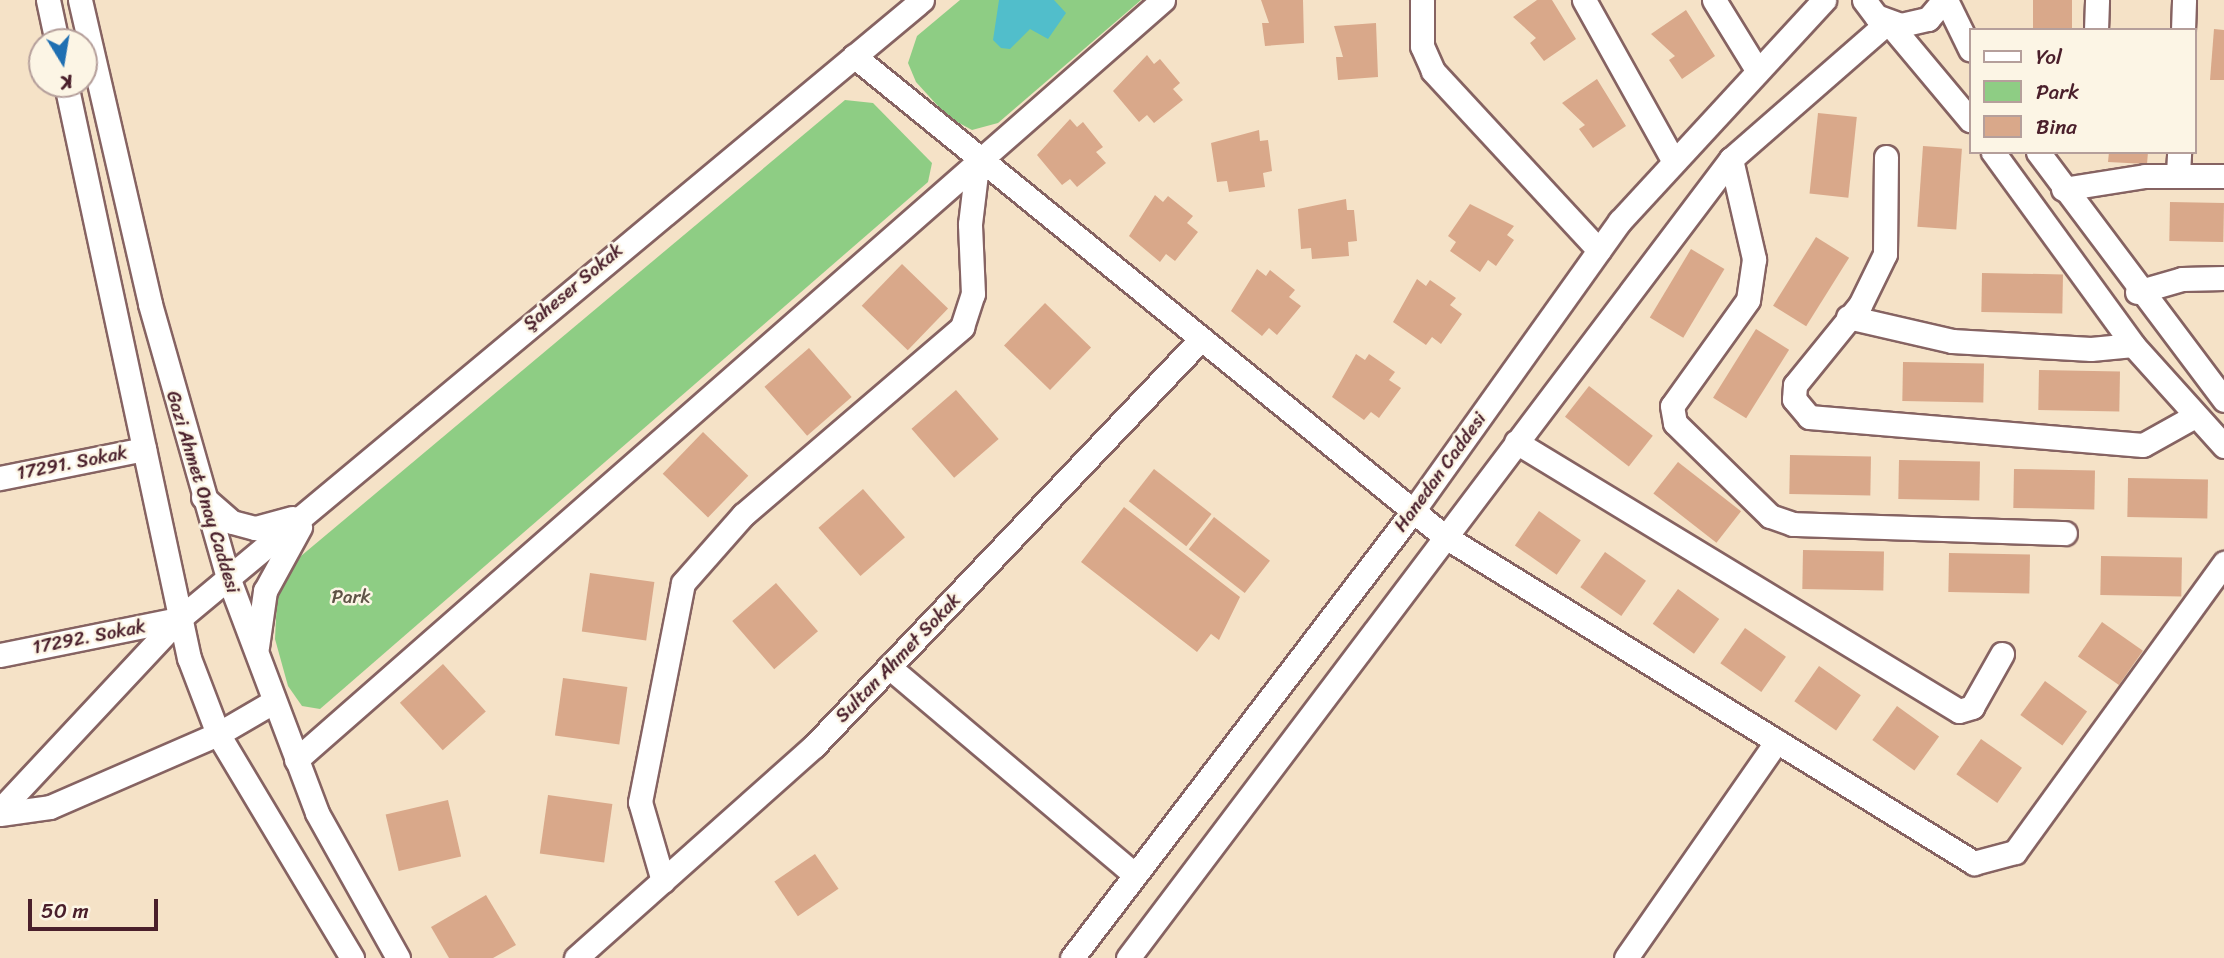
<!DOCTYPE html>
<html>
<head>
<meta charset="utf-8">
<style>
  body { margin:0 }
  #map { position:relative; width:2224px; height:958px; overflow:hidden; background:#f5e2c7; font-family:Sriracha,sans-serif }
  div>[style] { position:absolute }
  .green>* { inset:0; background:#8ecd84 }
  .water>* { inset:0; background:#51becb }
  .building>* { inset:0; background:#d9a88a; transform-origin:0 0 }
  .roads { filter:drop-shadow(2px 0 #866362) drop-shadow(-2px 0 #866362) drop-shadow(0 2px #866362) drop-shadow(0 -2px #866362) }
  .minor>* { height:23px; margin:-11.5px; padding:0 11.5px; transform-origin:11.5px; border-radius:11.5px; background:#fff }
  span { translate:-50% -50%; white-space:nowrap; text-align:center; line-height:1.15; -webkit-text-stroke:5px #fcf5e5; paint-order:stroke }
  .street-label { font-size:19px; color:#4a1f2b }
  .park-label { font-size:19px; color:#5e5346 }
  .legend { position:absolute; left:1969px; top:28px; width:228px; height:126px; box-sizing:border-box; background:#fcf5e5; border:2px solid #b59f9b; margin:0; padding:9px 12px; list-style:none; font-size:21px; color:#4a1f2b }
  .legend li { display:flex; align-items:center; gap:14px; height:35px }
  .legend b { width:35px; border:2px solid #b59f9b }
  .north { position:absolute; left:28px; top:28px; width:70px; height:70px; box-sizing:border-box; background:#fcf5e5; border:2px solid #b59f9b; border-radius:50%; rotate:169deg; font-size:19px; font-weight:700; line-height:28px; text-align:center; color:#4a1f2b }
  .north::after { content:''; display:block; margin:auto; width:24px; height:32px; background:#1f6fb2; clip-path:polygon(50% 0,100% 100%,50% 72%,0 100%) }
  .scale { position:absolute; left:28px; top:899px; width:130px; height:32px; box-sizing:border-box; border:4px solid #4a1f2b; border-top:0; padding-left:9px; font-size:21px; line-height:24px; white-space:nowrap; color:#4a1f2b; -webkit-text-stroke:5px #fcf5e5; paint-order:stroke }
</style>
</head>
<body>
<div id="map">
  <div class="green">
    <i style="clip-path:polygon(960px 0,1141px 0,998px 123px,972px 130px,948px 117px,916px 82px,908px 63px,917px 36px)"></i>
    <i style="clip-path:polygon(845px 100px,873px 103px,932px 163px,928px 182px,320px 709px,302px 706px,288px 686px,275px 639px,277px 599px,295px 561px)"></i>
  </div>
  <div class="water">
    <i style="clip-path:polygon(999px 0,1054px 0,1066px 13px,1048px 39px,1030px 29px,1010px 49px,1001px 48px,993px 40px)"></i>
  </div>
  <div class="building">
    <i style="clip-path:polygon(1261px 0,1303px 0,1304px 43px,1265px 46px,1262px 23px,1269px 23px)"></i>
    <i style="clip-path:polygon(1537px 0,1552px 0,1576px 39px,1544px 61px,1530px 43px,1536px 38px,1513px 17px)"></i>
    <i style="left:2033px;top:0;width:39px;height:30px"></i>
    <i style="clip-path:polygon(1686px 10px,1715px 56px,1682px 79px,1669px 60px,1675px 56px,1651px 34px)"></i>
    <i style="clip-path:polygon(1376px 23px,1378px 77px,1338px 80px,1336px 57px,1343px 57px,1334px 26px)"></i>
    <i style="clip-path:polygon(2214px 29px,2224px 30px,2224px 80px,2210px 80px)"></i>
    <i style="clip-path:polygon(1147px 55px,1154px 64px,1160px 59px,1180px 83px,1173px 89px,1183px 100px,1154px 123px,1147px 115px,1139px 122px,1113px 91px)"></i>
    <i style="clip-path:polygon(1597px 79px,1626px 126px,1593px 148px,1579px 129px,1585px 125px,1562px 103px)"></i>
    <i style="left:1818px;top:113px;width:39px;height:81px;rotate:6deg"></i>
    <i style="clip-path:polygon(1070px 119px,1077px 127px,1083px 122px,1103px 147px,1096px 152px,1106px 163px,1077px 187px,1070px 179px,1062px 185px,1037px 155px)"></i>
    <i style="clip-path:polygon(1259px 130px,1260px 141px,1268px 140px,1272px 171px,1263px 173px,1265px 187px,1229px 192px,1227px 181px,1217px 182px,1211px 143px)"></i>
    <i style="left:1923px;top:146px;width:39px;height:81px;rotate:4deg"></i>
    <i style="clip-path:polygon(2109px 152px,2148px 152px,2147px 164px,2108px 162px)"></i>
    <i style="clip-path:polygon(1155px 195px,1163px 202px,1168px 196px,1193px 216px,1187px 223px,1198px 232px,1175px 261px,1166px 254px,1160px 262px,1129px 236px)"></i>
    <i style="clip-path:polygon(1346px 199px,1347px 210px,1354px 210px,1357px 241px,1348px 242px,1349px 256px,1312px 259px,1311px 248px,1301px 249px,1298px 209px)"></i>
    <i style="left:2170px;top:202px;width:54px;height:39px;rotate:1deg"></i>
    <i style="clip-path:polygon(1470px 204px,1514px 226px,1507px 235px,1514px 240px,1496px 266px,1488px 260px,1480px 272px,1450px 251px,1456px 242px,1448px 236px)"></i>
    <i style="left:1816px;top:237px;width:39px;height:81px;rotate:32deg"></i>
    <i style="left:1691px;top:249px;width:39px;height:80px;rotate:31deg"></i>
    <i style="left:902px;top:264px;width:64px;height:58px;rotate:44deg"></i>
    <i style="clip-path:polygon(1257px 269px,1266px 276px,1270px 270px,1295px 290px,1289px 297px,1301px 306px,1277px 335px,1269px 328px,1262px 336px,1231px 311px)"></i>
    <i style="left:1982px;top:273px;width:81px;height:39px;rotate:1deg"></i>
    <i style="clip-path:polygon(1417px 279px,1426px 286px,1430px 280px,1456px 298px,1450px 305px,1462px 314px,1441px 344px,1432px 337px,1426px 345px,1393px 322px)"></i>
    <i style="left:1045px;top:303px;width:64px;height:59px;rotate:44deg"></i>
    <i style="left:1756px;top:329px;width:39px;height:81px;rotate:32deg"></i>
    <i style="left:809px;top:348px;width:65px;height:59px;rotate:49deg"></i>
    <i style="clip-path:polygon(1356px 354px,1365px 360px,1369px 354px,1395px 372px,1389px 380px,1401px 388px,1379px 418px,1371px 412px,1364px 420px,1332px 397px)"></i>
    <i style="left:1903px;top:362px;width:81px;height:39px;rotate:1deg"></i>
    <i style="left:2039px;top:370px;width:81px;height:40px;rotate:1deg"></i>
    <i style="left:1589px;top:386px;width:81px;height:39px;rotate:38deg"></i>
    <i style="left:956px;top:390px;width:65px;height:59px;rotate:49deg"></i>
    <i style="left:703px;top:432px;width:63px;height:58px;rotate:44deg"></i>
    <i style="left:1790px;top:455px;width:81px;height:39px;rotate:1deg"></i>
    <i style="left:1899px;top:460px;width:81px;height:39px;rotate:1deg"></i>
    <i style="left:1678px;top:462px;width:80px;height:40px;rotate:38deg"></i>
    <i style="left:1154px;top:469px;width:73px;height:41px;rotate:38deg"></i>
    <i style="left:2014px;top:469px;width:81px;height:39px;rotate:1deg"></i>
    <i style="left:2128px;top:478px;width:80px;height:39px;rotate:1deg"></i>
    <i style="left:863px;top:489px;width:64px;height:59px;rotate:49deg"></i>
    <i style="clip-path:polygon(1124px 507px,1240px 597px,1219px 640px,1211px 634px,1197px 652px,1081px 562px)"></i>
    <i style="left:1539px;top:511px;width:51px;height:42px;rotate:35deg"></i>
    <i style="left:1214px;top:517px;width:71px;height:41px;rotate:38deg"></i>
    <i style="left:1803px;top:550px;width:81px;height:39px;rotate:1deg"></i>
    <i style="left:1605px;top:552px;width:50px;height:43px;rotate:35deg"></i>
    <i style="left:1949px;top:553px;width:81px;height:39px;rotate:1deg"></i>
    <i style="left:2101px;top:556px;width:81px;height:39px;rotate:1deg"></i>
    <i style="left:590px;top:573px;width:65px;height:59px;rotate:8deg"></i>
    <i style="left:776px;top:583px;width:64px;height:58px;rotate:49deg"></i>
    <i style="left:1678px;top:589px;width:51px;height:43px;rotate:36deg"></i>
    <i style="left:2102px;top:622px;width:50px;height:42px;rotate:35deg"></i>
    <i style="left:1745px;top:628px;width:50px;height:43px;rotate:35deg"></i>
    <i style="left:443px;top:664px;width:64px;height:58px;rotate:48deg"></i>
    <i style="left:1819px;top:666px;width:51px;height:43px;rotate:35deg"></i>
    <i style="left:563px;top:678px;width:65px;height:58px;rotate:8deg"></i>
    <i style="left:2045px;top:681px;width:52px;height:42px;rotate:36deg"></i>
    <i style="left:1897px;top:706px;width:52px;height:42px;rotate:36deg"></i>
    <i style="left:1981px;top:739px;width:50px;height:43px;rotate:35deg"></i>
    <i style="left:548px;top:795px;width:65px;height:59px;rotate:8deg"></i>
    <i style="left:448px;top:800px;width:58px;height:64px;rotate:77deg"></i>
    <i style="left:815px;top:854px;width:42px;height:49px;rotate:56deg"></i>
    <i style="clip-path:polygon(486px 895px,516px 945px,493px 958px,449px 958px,431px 927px)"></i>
  </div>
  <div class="roads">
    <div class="minor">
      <i style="left:48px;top:0;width:43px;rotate:77.9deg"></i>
      <i style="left:80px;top:0;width:312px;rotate:77deg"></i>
      <i style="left:150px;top:304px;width:284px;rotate:74.1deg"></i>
      <i style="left:228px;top:577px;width:252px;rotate:69.3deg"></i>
      <i style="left:317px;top:813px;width:166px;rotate:60.8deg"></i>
      <i style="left:1422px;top:0;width:46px;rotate:90deg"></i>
      <i style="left:1422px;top:46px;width:27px;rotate:66deg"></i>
      <i style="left:1433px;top:71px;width:244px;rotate:47.2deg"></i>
      <i style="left:1584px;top:0;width:185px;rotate:60.9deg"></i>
      <i style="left:1714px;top:0;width:82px;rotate:58.4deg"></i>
      <i style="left:1864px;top:0;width:20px;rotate:53deg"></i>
      <i style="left:1876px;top:16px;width:27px;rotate:20deg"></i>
      <i style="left:1901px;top:25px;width:28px;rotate:-13deg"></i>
      <i style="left:1928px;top:19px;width:25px;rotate:-50deg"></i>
      <i style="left:1946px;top:0;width:55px;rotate:63.9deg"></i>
      <i style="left:1888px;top:22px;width:128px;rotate:50.1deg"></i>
      <i style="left:2096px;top:30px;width:30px;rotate:-88deg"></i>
      <i style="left:2183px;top:30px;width:30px;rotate:-88deg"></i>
      <i style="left:854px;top:56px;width:761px;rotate:39.13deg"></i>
      <i style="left:1444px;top:536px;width:623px;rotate:31.67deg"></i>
      <i style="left:1974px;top:863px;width:42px;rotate:-15deg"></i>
      <i style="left:2015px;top:852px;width:357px;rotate:-54.1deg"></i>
      <i style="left:66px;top:84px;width:587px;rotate:77.91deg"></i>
      <i style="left:189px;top:658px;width:81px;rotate:69.1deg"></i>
      <i style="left:218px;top:734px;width:261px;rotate:59.1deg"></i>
      <i style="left:1993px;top:152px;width:238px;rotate:54deg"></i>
      <i style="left:2133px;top:345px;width:136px;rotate:48deg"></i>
      <i style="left:2038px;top:152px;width:310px;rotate:53.1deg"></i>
      <i style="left:1886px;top:157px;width:97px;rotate:90.6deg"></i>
      <i style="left:1885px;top:254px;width:57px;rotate:116.1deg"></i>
      <i style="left:1860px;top:305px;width:103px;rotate:129.1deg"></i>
      <i style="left:1795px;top:385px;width:14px;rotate:94deg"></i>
      <i style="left:1794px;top:399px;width:23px;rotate:50deg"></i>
      <i style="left:1809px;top:417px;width:335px;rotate:4.8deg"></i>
      <i style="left:2143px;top:445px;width:60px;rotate:-29.1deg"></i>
      <i style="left:1731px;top:159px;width:103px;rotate:77deg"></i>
      <i style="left:1754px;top:259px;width:41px;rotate:98.3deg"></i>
      <i style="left:1748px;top:300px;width:130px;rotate:125.6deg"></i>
      <i style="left:1672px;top:406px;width:17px;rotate:80deg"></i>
      <i style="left:1675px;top:423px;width:133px;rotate:44.4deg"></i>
      <i style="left:1770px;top:516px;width:24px;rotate:19deg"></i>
      <i style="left:1793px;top:524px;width:272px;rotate:1.9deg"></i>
      <i style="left:2178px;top:174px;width:22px;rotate:-87deg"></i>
      <i style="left:2063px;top:189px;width:83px;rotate:-9deg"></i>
      <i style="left:2145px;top:176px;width:79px"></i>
      <i style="left:2137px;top:292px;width:47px;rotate:-16.1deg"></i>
      <i style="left:2182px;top:279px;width:42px;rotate:-1.4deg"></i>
      <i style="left:1848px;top:317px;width:107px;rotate:13deg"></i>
      <i style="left:1952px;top:341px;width:139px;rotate:3.3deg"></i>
      <i style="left:2091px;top:349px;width:42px;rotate:-5.4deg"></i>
      <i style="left:1516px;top:442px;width:518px;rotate:31.27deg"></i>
      <i style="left:1959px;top:711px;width:14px;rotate:-17deg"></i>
      <i style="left:1972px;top:707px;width:61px;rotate:-60.5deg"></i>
      <i style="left:0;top:478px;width:147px;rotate:-11.4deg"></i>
      <i style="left:203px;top:497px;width:38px;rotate:41deg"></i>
      <i style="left:232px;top:522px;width:24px;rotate:15deg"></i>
      <i style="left:255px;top:528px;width:39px;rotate:-15deg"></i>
      <i style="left:257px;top:647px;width:57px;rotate:-81.9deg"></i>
      <i style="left:265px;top:591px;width:73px;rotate:-61.3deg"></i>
      <i style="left:0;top:655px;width:183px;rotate:-11.4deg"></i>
      <i style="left:889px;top:667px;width:322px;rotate:40.2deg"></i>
      <i style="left:296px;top:760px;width:1153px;rotate:-41.24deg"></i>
      <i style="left:0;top:810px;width:262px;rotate:-46.9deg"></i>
      <i style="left:179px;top:619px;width:967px;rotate:-39.8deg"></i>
      <i style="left:0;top:814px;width:50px;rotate:-8deg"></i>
      <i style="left:50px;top:807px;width:183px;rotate:-23.5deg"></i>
      <i style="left:218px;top:734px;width:64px;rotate:-30.2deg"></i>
      <i style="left:663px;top:881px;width:82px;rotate:-106.2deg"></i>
      <i style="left:640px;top:802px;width:223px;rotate:-78.9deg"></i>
      <i style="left:683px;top:583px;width:91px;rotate:-48.6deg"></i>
      <i style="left:743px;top:515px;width:289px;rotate:-40.6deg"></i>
      <i style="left:962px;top:327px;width:35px;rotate:-72deg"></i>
      <i style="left:973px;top:294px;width:70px;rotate:-92.5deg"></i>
      <i style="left:970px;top:224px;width:67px;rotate:-83.2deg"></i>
      <i style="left:576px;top:958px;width:319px;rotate:-41.7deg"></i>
      <i style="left:814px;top:746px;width:562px;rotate:-46.44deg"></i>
      <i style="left:1072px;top:958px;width:562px;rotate:-52.66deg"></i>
      <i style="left:1413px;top:511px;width:356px;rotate:-54.5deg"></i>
      <i style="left:1620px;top:221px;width:301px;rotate:-47.3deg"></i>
      <i style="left:1128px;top:958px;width:1001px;rotate:-52.96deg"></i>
      <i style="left:1731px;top:159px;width:208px;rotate:-41.1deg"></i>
      <i style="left:1626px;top:958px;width:264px;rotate:-55.2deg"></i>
    </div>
  </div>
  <div class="street-label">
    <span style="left:573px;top:287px;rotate:-40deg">Şaheser Sokak</span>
    <span style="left:72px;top:463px;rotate:-11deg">17291. Sokak</span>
    <span style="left:1440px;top:472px;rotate:-54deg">Hanedan Caddesi</span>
    <span style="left:203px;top:492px;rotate:73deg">Gazi Ahmet Onay Caddesi</span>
    <span style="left:89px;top:637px;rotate:-11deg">17292. Sokak</span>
    <span style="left:898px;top:658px;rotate:-46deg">Sultan Ahmet Sokak</span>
  </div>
  <div class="park-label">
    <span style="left:351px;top:597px">Park</span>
  </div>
  <ul class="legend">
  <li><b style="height:9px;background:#fff"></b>Yol</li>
  <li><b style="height:19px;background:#8ecd84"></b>Park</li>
  <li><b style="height:19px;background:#d9a88a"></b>Bina</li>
  </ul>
  <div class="north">K</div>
  <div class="scale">50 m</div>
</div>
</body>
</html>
